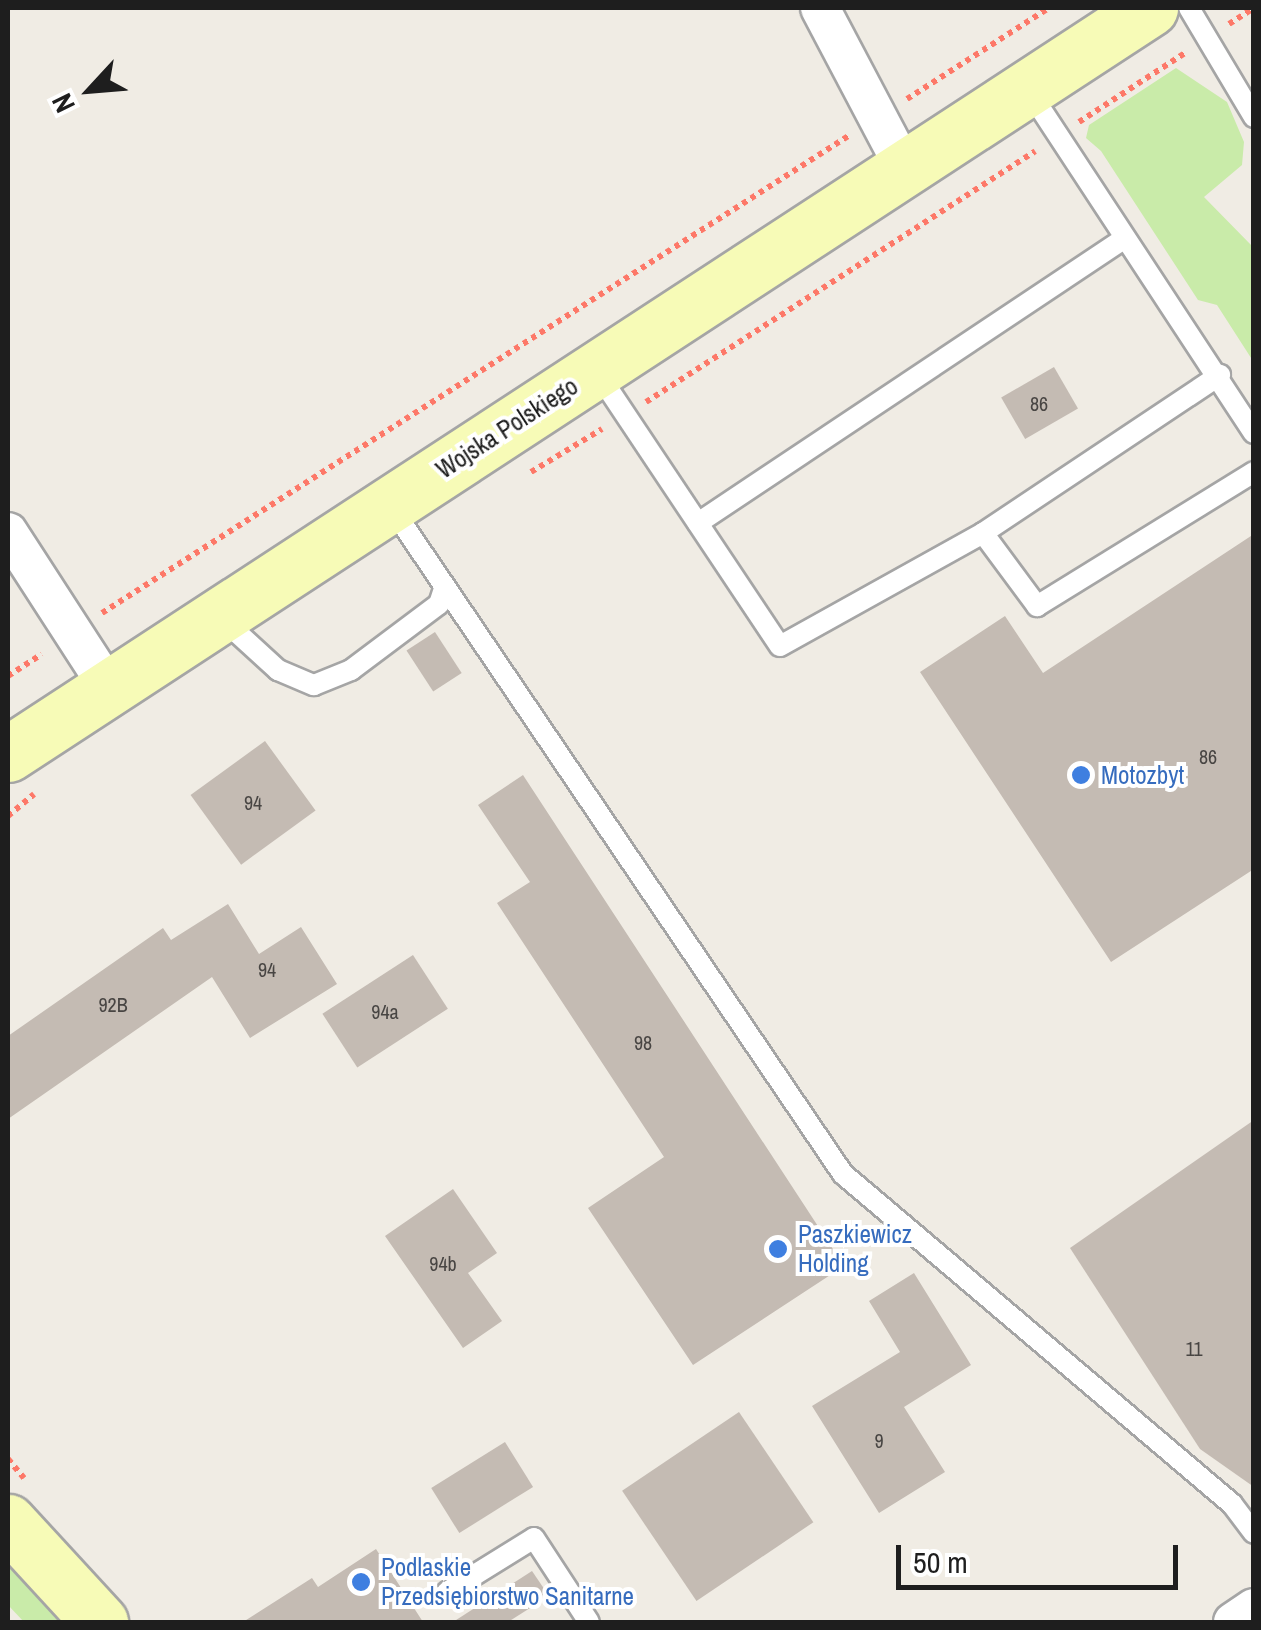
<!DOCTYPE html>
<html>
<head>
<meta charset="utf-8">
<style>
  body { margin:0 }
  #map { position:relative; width:1261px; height:1630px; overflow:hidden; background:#f0ece4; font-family:"Archivo Narrow",sans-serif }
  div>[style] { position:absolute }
  .grass>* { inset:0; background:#c9eba9 }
  .building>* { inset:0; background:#c4bbb3; transform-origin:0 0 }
  .path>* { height:6px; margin-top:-3px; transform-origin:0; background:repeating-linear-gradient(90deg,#fd7868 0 5px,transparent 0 10px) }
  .roads { filter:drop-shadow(2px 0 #a5a5a5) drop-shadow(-2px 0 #a5a5a5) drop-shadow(0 2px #a5a5a5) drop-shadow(0 -2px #a5a5a5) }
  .lane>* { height:20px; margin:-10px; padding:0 10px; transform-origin:10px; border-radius:10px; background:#fff }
  .street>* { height:38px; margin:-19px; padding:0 19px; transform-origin:19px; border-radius:19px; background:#fff }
  .secondary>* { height:55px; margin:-27.5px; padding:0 27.5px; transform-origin:27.5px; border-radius:27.5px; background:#f7fbb7 }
  .dots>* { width:28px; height:28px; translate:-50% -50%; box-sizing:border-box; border:5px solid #fff; border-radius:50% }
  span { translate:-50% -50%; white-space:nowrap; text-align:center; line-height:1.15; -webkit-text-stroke:8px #fff; paint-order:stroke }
  .number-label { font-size:20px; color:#484543 }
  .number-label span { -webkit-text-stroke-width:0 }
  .street-label { font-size:25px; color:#1e1e1e }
  .shop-label { font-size:25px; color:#366cbe }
  .left { translate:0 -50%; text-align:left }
  .frame { position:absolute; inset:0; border:10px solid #1e1e1e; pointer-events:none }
  .north { position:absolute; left:40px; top:40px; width:100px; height:100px; -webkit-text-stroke:8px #fff; paint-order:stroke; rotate:244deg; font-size:28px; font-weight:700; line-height:40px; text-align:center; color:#1e1e1e }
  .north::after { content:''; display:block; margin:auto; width:35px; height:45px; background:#1e1e1e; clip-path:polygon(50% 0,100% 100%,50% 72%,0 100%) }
  .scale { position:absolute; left:896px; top:1545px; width:282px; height:45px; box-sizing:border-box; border:5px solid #1e1e1e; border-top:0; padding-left:12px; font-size:30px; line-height:35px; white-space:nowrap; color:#1e1e1e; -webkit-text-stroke:8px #fff; paint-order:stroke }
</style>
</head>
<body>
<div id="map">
  <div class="grass">
    <i style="clip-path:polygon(1176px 68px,1227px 102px,1244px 142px,1242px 165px,1204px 197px,1253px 247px,1253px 361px,1217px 305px,1198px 300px,1101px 151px,1086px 138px,1089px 125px)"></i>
    <i style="clip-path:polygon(8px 1558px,68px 1622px,24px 1622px,8px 1605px)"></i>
  </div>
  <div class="building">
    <i style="left:1054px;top:367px;width:48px;height:61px;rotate:60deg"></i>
    <i style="clip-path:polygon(1254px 534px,1254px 869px,1111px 962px,920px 672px,1005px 616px,1043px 673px)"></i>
    <i style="left:435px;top:632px;width:49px;height:34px;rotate:57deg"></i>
    <i style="left:265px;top:741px;width:86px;height:92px;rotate:54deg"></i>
    <i style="clip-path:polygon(523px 775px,844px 1266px,693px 1365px,588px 1208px,664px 1157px,497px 903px,530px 882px,478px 805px)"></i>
    <i style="clip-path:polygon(228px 904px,259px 954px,301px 927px,337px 984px,250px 1038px,212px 977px,8px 1119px,8px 1036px,163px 928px,171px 940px)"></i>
    <i style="left:413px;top:955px;width:64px;height:108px;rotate:57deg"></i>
    <i style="clip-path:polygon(1254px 1120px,1254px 1487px,1200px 1449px,1070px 1248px)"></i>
    <i style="clip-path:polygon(453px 1189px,497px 1253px,468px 1273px,502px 1321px,463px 1348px,385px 1236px)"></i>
    <i style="clip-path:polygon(914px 1273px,971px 1365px,904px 1407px,945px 1472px,879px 1513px,812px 1406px,900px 1352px,869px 1301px)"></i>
    <i style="left:739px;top:1412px;width:133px;height:141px;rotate:56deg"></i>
    <i style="left:505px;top:1442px;width:53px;height:87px;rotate:58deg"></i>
    <i style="clip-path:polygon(376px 1549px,423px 1622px,243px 1622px,312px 1578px,318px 1587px)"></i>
    <i style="clip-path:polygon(532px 1571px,549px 1596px,508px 1622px,453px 1622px)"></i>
  </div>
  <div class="path">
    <i style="left:1229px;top:24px;width:30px;rotate:-33deg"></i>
    <i style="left:907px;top:99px;width:169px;rotate:-32.7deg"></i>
    <i style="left:1079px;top:122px;width:126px;rotate:-33.1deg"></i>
    <i style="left:646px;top:402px;width:463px;rotate:-32.8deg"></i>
    <i style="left:531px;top:472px;width:83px;rotate:-31.2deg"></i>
    <i style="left:102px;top:613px;width:888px;rotate:-32.58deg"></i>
    <i style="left:8px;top:676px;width:40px;rotate:-32.9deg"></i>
    <i style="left:8px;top:816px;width:34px;rotate:-40deg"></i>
    <i style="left:8px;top:1459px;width:25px;rotate:50deg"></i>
  </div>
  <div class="roads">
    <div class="lane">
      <i style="left:1189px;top:8px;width:127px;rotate:59.2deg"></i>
      <i style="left:1029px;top:91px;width:409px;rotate:56.7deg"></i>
      <i style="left:597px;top:372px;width:329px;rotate:56.3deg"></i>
      <i style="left:780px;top:646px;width:232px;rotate:-29.1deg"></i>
      <i style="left:983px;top:533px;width:91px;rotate:53.5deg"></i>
      <i style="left:1037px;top:606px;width:255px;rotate:-31.7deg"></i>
      <i style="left:391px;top:507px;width:806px;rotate:55.88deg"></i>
      <i style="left:843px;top:1174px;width:510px;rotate:40.31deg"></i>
      <i style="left:1232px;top:1504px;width:36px;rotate:53deg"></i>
      <i style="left:698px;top:523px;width:513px;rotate:-33.72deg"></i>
      <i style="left:983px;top:533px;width:285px;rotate:-33.7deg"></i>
      <i style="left:220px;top:617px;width:79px;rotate:42.4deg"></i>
      <i style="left:278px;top:670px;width:39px;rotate:23deg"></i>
      <i style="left:314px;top:685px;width:40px;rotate:-22deg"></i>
      <i style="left:351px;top:670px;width:110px;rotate:-36.9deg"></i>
      <i style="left:439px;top:604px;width:16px;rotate:-72deg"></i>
      <i style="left:447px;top:1592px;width:102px;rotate:-31.8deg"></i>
      <i style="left:534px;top:1538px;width:100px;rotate:56.8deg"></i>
    </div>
    <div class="street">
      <i style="left:820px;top:8px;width:184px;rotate:62.2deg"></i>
      <i style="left:8px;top:532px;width:186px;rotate:57.1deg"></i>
      <i style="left:1233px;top:1622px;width:25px;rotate:-34deg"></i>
    </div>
    <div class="secondary">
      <i style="left:8px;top:754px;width:1364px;rotate:-33.15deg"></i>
      <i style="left:8px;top:1522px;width:136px;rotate:47.4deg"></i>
    </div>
  </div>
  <div class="dots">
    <i style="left:1081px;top:775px;background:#3f7fe0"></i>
    <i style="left:778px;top:1249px;background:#3f7fe0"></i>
    <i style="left:361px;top:1582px;background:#3f7fe0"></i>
  </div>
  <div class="number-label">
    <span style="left:1039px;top:403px">86</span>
    <span style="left:1208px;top:756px">86</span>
    <span style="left:253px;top:802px">94</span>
    <span style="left:267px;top:969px">94</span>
    <span style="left:113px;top:1004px">92B</span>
    <span style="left:385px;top:1011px">94a</span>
    <span style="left:643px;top:1042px">98</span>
    <span style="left:443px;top:1263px">94b</span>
    <span style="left:1194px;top:1348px">11</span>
    <span style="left:879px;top:1440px">9</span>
  </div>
  <div class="street-label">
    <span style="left:507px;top:428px;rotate:-33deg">Wojska Polskiego</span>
  </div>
  <div class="shop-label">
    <span class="left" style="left:1101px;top:775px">Motozbyt</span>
    <span class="left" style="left:798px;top:1249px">Paszkiewicz<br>Holding</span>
    <span class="left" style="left:381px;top:1582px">Podlaskie<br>Przedsiębiorstwo Sanitarne</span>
  </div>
  <div class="frame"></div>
  <div class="north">N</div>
  <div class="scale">50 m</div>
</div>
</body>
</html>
